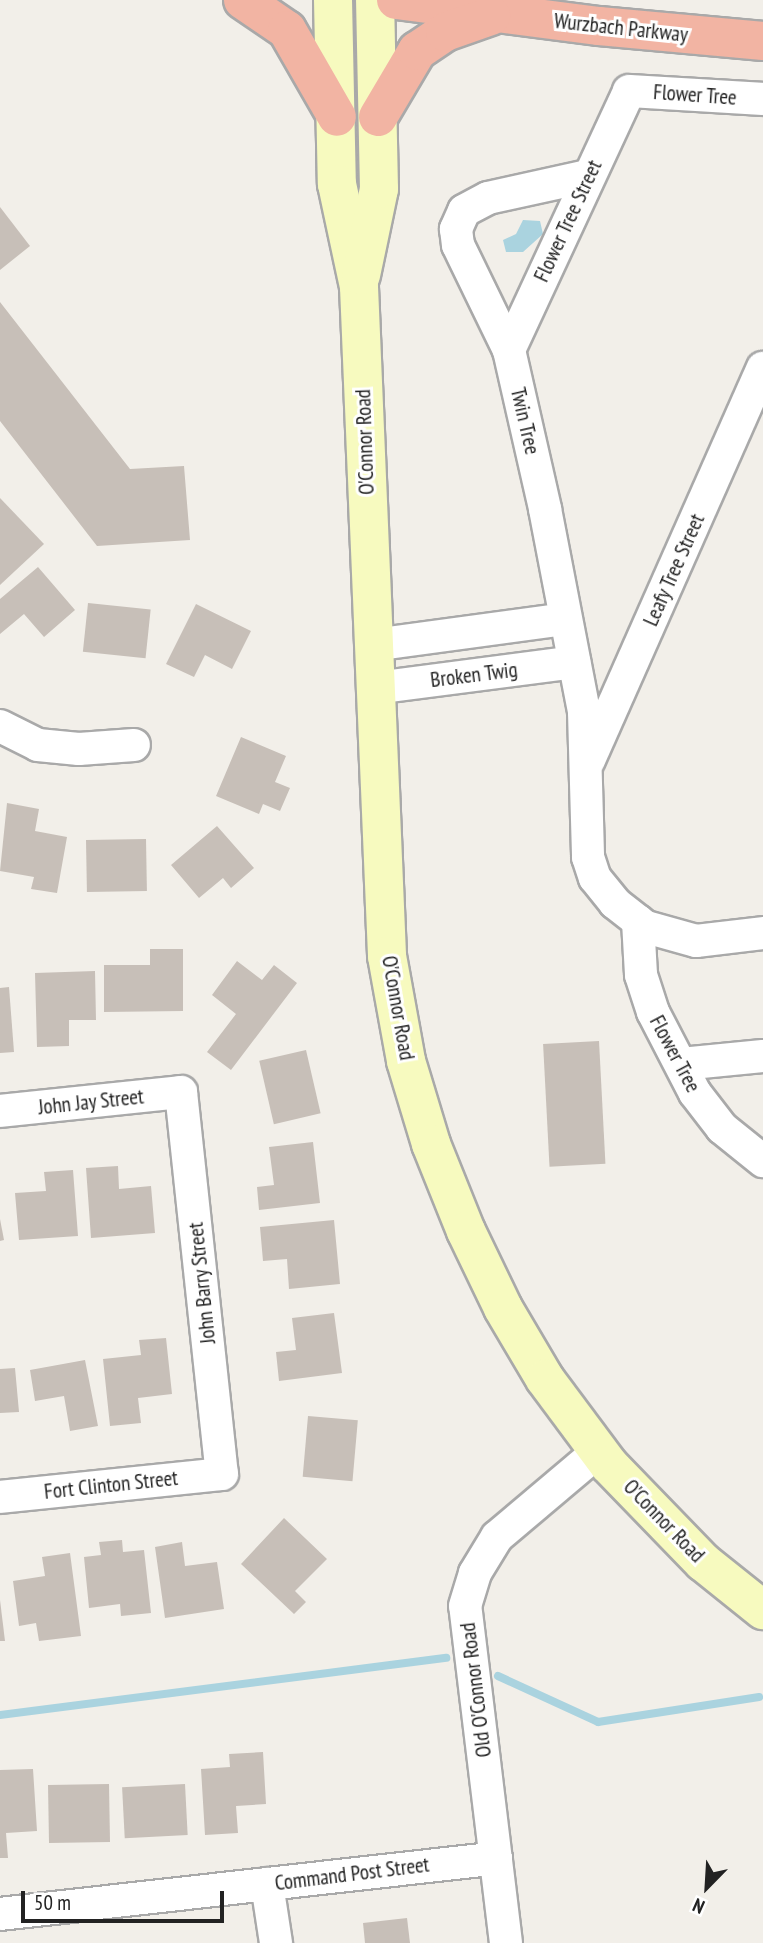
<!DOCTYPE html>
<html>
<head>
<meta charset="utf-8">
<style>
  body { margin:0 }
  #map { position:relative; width:763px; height:1943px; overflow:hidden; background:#f2efe9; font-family:"PT Sans Narrow",sans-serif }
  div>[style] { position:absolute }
  .water>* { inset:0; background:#aad3df }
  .stream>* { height:8px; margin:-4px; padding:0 4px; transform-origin:4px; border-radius:4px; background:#aad3df }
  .building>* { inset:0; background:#c7bfb8; transform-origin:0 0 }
  .roads { filter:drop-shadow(2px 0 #a9a9a9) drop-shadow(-2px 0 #a9a9a9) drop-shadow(0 2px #a9a9a9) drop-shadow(0 -2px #a9a9a9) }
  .minor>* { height:32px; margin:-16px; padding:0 16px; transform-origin:16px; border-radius:16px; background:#fff }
  .secondary>* { height:38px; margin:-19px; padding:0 19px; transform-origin:19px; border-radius:19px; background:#f7fabf }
  .trunk>* { height:38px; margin:-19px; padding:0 19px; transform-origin:19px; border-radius:19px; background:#f2b4a3 }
  span { translate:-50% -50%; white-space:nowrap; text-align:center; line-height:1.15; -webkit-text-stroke:6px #fff; paint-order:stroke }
  .street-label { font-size:21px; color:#222 }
  .north { position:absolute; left:672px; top:1852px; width:70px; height:70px; -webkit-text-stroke:5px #fff; paint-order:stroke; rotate:204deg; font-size:19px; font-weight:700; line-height:28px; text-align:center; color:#222 }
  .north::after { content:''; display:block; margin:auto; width:24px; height:32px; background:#222; clip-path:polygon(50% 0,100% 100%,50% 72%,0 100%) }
  .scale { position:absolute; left:21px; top:1891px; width:203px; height:32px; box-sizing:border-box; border:4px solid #222; border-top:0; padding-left:9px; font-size:21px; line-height:24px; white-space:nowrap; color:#222; -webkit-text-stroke:5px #fff; paint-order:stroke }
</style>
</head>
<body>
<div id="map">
  <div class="water">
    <i style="clip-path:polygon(523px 220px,540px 221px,543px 234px,523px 252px,506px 252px,503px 240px,516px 234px)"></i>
  </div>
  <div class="stream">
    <i style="left:498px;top:1676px;width:110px;rotate:24.7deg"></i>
    <i style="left:598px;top:1722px;width:163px;rotate:-8.8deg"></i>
    <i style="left:0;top:1715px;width:450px;rotate:-7.3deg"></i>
  </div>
  <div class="building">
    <i style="clip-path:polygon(0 207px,30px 246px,0 270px)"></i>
    <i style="clip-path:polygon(0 302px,130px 469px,184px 466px,190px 540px,97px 546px,0 421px)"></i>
    <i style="clip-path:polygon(0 498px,44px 544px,0 585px)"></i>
    <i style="clip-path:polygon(38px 567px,75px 610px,44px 637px,24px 614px,0 634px,0 599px)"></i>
    <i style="left:88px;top:603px;width:63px;height:49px;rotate:6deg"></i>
    <i style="clip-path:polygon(196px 604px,251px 631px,232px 669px,205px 655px,194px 677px,166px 664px)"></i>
    <i style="clip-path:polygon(241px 737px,286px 756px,275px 782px,290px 788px,280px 811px,263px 804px,259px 814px,216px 796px)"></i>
    <i style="clip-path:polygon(7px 803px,39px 809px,35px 831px,67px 837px,57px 893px,31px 889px,34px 877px,0 871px)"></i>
    <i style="clip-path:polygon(217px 826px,254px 868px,231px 888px,223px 878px,199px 898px,171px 865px)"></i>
    <i style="left:146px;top:839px;width:52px;height:60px;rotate:89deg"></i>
    <i style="clip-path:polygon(150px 949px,183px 949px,183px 1011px,104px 1012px,104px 965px,150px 965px)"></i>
    <i style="clip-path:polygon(237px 961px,262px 980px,274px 965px,297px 983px,231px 1070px,207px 1052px,236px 1014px,212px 995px)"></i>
    <i style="clip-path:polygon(95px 971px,96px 1020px,69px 1020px,69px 1046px,37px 1047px,35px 973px)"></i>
    <i style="clip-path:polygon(9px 987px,14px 1052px,0 1053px,0 988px)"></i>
    <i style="left:599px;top:1041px;width:123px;height:56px;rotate:87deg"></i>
    <i style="left:306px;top:1050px;width:65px;height:48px;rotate:77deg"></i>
    <i style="clip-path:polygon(313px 1142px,320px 1203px,259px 1210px,257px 1187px,274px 1185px,269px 1147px)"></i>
    <i style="clip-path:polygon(118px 1166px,119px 1189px,151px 1186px,155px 1233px,91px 1238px,86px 1168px)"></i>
    <i style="clip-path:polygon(73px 1170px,78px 1236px,19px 1240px,15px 1193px,46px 1191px,44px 1172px)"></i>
    <i style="clip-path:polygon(0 1219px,4px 1240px,0 1241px)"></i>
    <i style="clip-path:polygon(334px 1220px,340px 1284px,289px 1289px,287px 1259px,263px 1261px,260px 1227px)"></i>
    <i style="clip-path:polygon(334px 1313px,342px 1373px,279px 1381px,276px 1352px,296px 1350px,292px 1318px)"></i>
    <i style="clip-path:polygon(166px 1338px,172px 1394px,138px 1398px,141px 1423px,110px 1426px,103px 1359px,141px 1355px,139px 1340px)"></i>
    <i style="clip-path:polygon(85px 1360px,98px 1426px,70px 1431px,64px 1396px,35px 1401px,30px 1370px)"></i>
    <i style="clip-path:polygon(15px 1368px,19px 1412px,0 1413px,0 1369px)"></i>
    <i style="left:308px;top:1416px;width:50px;height:61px;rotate:5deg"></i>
    <i style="clip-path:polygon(284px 1518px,327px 1559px,295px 1591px,306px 1602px,294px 1614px,241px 1564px)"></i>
    <i style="clip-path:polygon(122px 1540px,123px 1552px,144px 1550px,151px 1613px,121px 1616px,120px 1604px,89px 1608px,84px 1557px,101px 1555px,99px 1542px)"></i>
    <i style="clip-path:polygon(182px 1542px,185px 1566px,217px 1562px,224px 1609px,165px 1618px,155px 1547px)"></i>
    <i style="clip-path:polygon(70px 1553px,81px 1636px,39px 1641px,36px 1623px,19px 1626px,13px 1581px,45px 1576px,42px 1557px)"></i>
    <i style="clip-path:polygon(0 1600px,5px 1641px,0 1641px)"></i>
    <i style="clip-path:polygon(263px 1752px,266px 1804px,236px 1806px,238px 1833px,205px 1835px,201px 1769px,230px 1767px,229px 1754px)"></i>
    <i style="clip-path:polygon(33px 1769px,37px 1831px,6px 1833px,8px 1858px,0 1858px,0 1770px)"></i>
    <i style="left:109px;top:1784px;width:58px;height:61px;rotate:89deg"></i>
    <i style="left:185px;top:1784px;width:51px;height:63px;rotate:87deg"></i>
    <i style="clip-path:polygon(407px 1918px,410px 1943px,365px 1943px,363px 1923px)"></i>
  </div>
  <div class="roads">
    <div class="minor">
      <i style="left:588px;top:176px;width:102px;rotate:167.6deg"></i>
      <i style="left:488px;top:198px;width:27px;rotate:152deg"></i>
      <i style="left:464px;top:211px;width:20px;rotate:114deg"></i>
      <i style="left:456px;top:229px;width:16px;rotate:83deg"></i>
      <i style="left:458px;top:245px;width:117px;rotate:64.1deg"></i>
      <i style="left:509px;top:350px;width:163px;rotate:77.2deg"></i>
      <i style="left:545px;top:509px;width:207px;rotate:79.1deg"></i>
      <i style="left:584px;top:712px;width:145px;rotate:88.4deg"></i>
      <i style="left:588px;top:857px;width:22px;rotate:72deg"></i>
      <i style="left:595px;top:878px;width:32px;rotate:51deg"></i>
      <i style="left:615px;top:903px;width:39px;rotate:38deg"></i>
      <i style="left:646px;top:927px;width:52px;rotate:15.6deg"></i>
      <i style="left:696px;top:941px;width:67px;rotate:-6.8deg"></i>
      <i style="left:509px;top:350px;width:285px;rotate:-65.1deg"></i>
      <i style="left:629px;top:91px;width:134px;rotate:3.4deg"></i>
      <i style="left:373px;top:645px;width:194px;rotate:-7.7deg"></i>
      <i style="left:375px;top:688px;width:201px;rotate:-7.4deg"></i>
      <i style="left:0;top:726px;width:42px;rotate:26.6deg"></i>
      <i style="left:38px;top:745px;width:41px;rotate:5.6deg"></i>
      <i style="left:79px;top:749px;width:55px;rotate:-4.2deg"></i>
      <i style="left:589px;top:760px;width:429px;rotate:-66.1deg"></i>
      <i style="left:638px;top:921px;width:54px;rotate:86.8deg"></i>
      <i style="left:641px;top:975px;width:39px;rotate:72deg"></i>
      <i style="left:653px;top:1012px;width:91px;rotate:62.6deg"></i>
      <i style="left:695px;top:1093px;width:44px;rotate:52.4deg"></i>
      <i style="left:722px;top:1128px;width:53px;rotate:38.8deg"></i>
      <i style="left:681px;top:1064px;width:82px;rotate:-5.6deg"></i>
      <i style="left:0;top:1111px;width:182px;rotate:-6deg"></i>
      <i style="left:181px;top:1092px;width:384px;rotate:83.9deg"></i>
      <i style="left:222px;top:1474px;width:223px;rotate:174.1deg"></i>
      <i style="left:267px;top:1884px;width:60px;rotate:81.3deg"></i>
      <i style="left:0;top:1914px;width:499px;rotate:-6.4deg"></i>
      <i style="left:506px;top:1943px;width:339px;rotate:-96.9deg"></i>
      <i style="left:465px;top:1606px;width:34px;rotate:-73deg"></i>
      <i style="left:475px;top:1573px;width:42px;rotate:-58.6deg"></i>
      <i style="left:497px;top:1537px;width:135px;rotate:-40.2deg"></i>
    </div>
    <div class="secondary">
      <i style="left:333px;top:0;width:184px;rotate:88.8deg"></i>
      <i style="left:337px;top:184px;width:105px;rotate:77.9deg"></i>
      <i style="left:359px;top:287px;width:670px;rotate:87.6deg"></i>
      <i style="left:387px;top:956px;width:107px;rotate:79.7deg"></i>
      <i style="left:406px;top:1061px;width:87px;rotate:73.2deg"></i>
      <i style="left:431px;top:1144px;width:94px;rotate:68.1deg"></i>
      <i style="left:466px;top:1231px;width:85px;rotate:64.3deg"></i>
      <i style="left:503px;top:1308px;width:82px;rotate:59.4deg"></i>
      <i style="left:545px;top:1379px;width:107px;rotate:53.3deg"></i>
      <i style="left:609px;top:1465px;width:135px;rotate:45.9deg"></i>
      <i style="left:703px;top:1562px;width:77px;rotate:38.7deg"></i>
      <i style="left:361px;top:275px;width:88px;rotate:-78.2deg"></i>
      <i style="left:379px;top:189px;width:189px;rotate:-91.2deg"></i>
    </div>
    <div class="trunk">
      <i style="left:243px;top:0;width:53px;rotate:34.3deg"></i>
      <i style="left:287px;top:30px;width:100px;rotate:60.1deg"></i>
      <i style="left:396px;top:0;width:205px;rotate:7.3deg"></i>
      <i style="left:599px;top:26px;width:165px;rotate:5.2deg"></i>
      <i style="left:378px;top:117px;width:77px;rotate:-59.4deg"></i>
      <i style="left:417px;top:51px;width:34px;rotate:-34deg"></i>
      <i style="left:445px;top:32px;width:49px;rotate:-19.2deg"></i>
    </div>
  </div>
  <div class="street-label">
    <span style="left:621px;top:28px;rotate:6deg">Wurzbach Parkway</span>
    <span style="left:695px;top:95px;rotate:4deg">Flower Tree</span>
    <span style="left:568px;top:221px;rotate:-65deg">Flower Tree Street</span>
    <span style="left:525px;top:421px;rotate:77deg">Twin Tree</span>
    <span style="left:365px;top:442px;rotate:-92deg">O'Connor Road</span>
    <span style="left:674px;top:570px;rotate:-66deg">Leafy Tree Street</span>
    <span style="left:474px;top:675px;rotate:-7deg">Broken Twig</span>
    <span style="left:398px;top:1008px;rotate:80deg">O'Connor Road</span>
    <span style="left:675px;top:1054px;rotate:62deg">Flower Tree</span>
    <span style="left:91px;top:1102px;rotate:-6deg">John Jay Street</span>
    <span style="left:202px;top:1283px;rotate:-96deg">John Barry Street</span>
    <span style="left:111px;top:1485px;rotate:-6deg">Fort Clinton Street</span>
    <span style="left:664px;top:1521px;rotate:46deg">O'Connor Road</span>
    <span style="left:476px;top:1690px;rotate:-97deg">Old O'Connor Road</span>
    <span style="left:352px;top:1874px;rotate:-7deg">Command Post Street</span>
  </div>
  <div class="north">N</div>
  <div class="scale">50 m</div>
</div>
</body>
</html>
